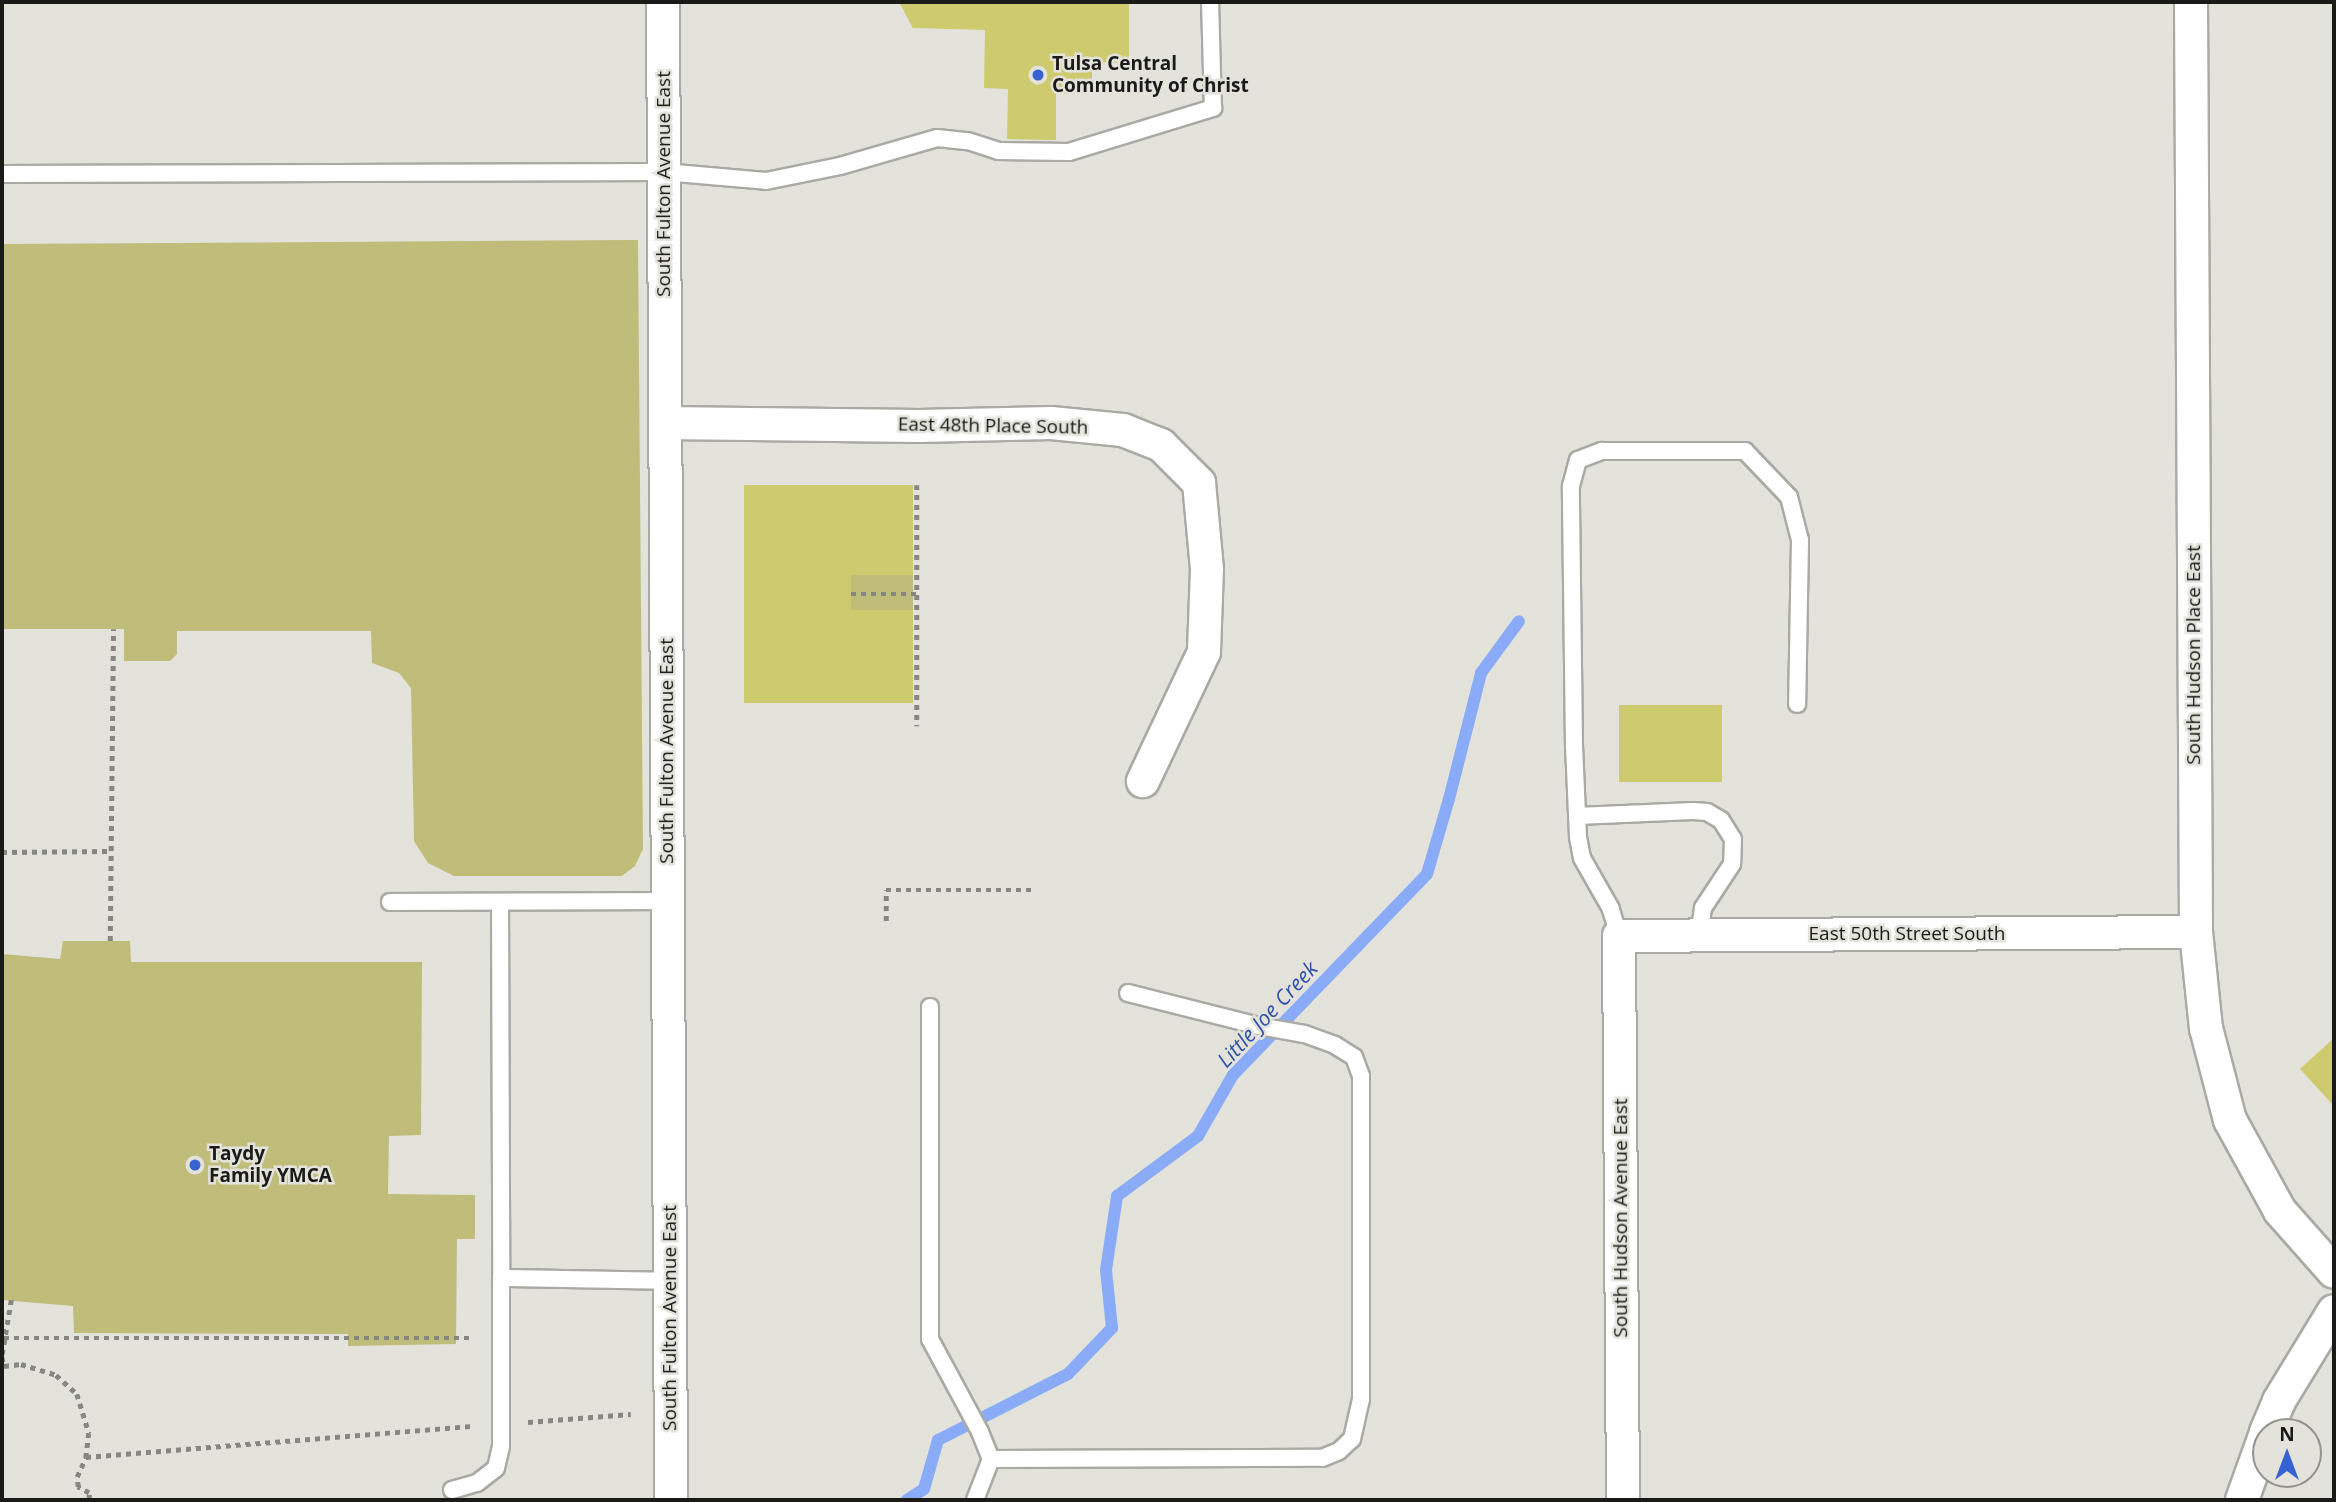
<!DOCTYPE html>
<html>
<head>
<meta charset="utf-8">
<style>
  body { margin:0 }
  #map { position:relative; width:2336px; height:1502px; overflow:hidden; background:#e3e3dc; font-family:"Open Sans",sans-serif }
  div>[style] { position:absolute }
  .green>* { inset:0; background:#bfbd79; transform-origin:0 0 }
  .stream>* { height:12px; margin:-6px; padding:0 6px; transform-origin:6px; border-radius:6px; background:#8aacf8 }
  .building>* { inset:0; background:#cdcb6d; transform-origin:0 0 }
  .path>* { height:4.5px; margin-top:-2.25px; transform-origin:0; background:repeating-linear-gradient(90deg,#878782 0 5px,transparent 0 10px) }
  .roads { filter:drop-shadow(2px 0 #aaaaa4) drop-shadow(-2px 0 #aaaaa4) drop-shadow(0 2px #aaaaa4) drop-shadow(0 -2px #aaaaa4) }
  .service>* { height:16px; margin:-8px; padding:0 8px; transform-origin:8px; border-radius:8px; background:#fff }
  .minor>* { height:32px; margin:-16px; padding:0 16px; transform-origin:16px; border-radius:16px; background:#fff }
  .dots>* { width:19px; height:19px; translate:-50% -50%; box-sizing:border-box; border:4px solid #e3e3dc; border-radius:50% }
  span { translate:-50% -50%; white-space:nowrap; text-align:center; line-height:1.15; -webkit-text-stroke:5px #e3e3dc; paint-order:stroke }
  .poi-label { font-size:19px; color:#1a1a18; font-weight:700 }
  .left { translate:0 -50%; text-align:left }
  .street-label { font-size:19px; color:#1a1a18 }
  .water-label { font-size:21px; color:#2e50a8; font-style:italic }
  .frame { position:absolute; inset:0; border:4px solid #1a1a18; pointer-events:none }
  .north { position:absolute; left:2252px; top:1418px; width:70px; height:70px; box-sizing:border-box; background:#e3e3dc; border:2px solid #93938e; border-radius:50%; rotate:0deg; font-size:19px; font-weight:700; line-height:28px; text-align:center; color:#1a1a18 }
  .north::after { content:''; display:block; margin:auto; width:24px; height:32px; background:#3762d2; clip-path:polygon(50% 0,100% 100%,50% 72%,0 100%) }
</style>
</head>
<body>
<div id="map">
  <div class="green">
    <i style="clip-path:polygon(638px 240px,643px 849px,635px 866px,622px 876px,454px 876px,428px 863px,414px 841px,411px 688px,399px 673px,372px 663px,371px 631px,177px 631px,177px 654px,170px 661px,124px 661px,124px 629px,2px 629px,2px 244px)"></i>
    <i style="left:851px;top:575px;width:62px;height:35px"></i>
    <i style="clip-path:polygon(63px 941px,130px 941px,131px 962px,422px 962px,421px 1135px,389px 1136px,388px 1194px,475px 1195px,475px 1239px,457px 1239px,456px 1344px,348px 1346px,348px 1334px,74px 1333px,73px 1306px,2px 1300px,2px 954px,60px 959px)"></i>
  </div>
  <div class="stream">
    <i style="left:907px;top:1500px;width:20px;rotate:-33deg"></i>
    <i style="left:924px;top:1489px;width:51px;rotate:-74.1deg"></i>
    <i style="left:938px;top:1440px;width:146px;rotate:-26.9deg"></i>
    <i style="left:1068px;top:1374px;width:64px;rotate:-46.3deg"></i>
    <i style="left:1112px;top:1328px;width:58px;rotate:-95.9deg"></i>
    <i style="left:1106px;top:1270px;width:75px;rotate:-81.5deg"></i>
    <i style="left:1117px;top:1196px;width:101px;rotate:-36.5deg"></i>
    <i style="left:1198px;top:1136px;width:70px;rotate:-60.2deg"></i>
    <i style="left:1233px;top:1075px;width:279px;rotate:-46deg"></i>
    <i style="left:1427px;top:874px;width:78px;rotate:-73.7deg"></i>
    <i style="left:1449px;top:799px;width:130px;rotate:-75.7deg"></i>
    <i style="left:1481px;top:673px;width:64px;rotate:-53.8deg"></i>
  </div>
  <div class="building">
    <i style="clip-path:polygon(899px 2px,1129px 2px,1129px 63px,1092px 62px,1092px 88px,1075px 87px,1075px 94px,1056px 94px,1056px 140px,1007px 139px,1008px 89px,984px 88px,985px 30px,913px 28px)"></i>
    <i style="clip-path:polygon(744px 485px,913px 485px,913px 575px,851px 575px,851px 610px,913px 610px,913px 703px,744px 703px)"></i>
    <i style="left:1619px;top:705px;width:103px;height:77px"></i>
    <i style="clip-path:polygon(2334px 1038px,2334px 1106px,2300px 1069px)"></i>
  </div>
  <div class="path">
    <i style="left:917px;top:485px;width:241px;rotate:90deg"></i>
    <i style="left:851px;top:594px;width:66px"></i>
    <i style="left:2px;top:852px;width:109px;rotate:-0.5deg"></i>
    <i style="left:886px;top:921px;width:31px;rotate:-90deg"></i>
    <i style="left:886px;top:890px;width:147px"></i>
    <i style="left:110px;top:941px;width:312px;rotate:-89.4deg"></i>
    <i style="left:4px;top:1338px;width:466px"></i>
    <i style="left:2px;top:1354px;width:55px;rotate:-80.5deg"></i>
    <i style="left:2px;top:1357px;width:9px;rotate:77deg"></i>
    <i style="left:4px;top:1366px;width:17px;rotate:-7deg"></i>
    <i style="left:21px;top:1364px;width:37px;rotate:17deg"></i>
    <i style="left:56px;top:1375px;width:28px;rotate:42deg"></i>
    <i style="left:77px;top:1394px;width:41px;rotate:72.9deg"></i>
    <i style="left:89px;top:1433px;width:24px;rotate:97deg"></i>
    <i style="left:528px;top:1422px;width:103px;rotate:-4.4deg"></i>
    <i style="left:89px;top:1500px;width:7px;rotate:-90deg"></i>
    <i style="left:89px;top:1493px;width:13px;rotate:-151deg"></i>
    <i style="left:78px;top:1487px;width:10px;rotate:-96deg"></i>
    <i style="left:77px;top:1477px;width:22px;rotate:-66deg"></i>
    <i style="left:86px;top:1457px;width:388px;rotate:-4.6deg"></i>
  </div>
  <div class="roads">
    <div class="service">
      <i style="left:2px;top:174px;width:662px;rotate:-0.17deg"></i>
      <i style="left:664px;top:172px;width:102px;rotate:5deg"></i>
      <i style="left:766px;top:181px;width:76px;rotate:-11.5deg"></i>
      <i style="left:840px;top:166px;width:101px;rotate:-16.1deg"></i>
      <i style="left:937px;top:138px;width:31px;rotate:6deg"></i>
      <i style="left:968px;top:141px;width:32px;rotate:18deg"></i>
      <i style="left:998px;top:151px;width:71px;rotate:0.8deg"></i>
      <i style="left:1069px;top:152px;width:151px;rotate:-17deg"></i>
      <i style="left:1213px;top:108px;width:106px;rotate:-91.6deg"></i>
      <i style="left:1577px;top:816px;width:116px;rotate:-2.5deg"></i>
      <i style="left:1693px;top:811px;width:14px;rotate:4deg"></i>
      <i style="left:1707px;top:812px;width:16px;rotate:30deg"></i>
      <i style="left:1721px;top:820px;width:22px;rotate:58deg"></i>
      <i style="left:1733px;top:839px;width:25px;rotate:92deg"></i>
      <i style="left:1732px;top:864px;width:53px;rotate:123.4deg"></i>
      <i style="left:1703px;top:908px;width:27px;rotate:98deg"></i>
      <i style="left:390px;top:902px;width:278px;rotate:-0.2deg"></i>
      <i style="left:500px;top:902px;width:376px;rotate:89.8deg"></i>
      <i style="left:1619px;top:936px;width:28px;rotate:-107deg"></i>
      <i style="left:1611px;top:909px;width:59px;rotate:-119.6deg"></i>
      <i style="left:1582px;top:858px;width:21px;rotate:-101deg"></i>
      <i style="left:1578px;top:837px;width:90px;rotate:-92.5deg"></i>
      <i style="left:1574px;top:747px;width:261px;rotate:-90.7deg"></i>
      <i style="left:1571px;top:486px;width:27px;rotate:-75deg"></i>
      <i style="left:1578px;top:460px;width:26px;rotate:-21deg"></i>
      <i style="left:1602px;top:451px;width:143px"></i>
      <i style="left:1745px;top:451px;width:64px;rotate:46.3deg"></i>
      <i style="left:1789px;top:497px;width:44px;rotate:75.7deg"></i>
      <i style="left:1800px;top:540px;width:164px;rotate:91deg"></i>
      <i style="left:930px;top:1007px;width:332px;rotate:90deg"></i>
      <i style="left:930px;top:1339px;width:106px;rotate:61.7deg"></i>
      <i style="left:980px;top:1432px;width:29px;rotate:68deg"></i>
      <i style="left:452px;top:1490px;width:26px;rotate:-16deg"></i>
      <i style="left:477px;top:1483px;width:24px;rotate:-38deg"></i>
      <i style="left:496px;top:1468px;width:23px;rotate:-77deg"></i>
      <i style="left:501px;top:1446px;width:168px;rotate:-90deg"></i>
      <i style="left:501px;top:1278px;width:168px;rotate:1deg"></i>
      <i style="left:975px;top:1500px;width:44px;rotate:-68.7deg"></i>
      <i style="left:991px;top:1459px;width:331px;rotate:-0.2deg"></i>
      <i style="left:1322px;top:1458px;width:18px;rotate:-22deg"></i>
      <i style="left:1339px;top:1451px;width:18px;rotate:-43deg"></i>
      <i style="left:1352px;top:1439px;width:41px;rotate:-77.3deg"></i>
      <i style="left:1361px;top:1399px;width:323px;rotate:-90deg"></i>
      <i style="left:1361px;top:1076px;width:20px;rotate:-110deg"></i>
      <i style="left:1354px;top:1057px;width:22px;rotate:-148deg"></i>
      <i style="left:1335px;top:1045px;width:33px;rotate:-160deg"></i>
      <i style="left:1304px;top:1034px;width:46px;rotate:-169.9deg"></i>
      <i style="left:1259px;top:1026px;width:135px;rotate:-165.9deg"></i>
    </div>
    <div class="minor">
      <i style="left:663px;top:2px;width:1498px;rotate:89.69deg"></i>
      <i style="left:2191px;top:2px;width:930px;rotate:89.69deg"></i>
      <i style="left:2196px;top:932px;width:97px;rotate:84.1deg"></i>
      <i style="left:2206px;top:1028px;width:95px;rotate:75.4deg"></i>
      <i style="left:2230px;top:1120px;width:104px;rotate:61.2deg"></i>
      <i style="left:2280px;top:1211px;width:81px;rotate:48.5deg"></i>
      <i style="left:665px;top:423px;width:254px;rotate:0.7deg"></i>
      <i style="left:919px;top:426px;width:132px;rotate:-1.3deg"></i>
      <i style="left:1051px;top:423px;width:72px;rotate:5.6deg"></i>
      <i style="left:1123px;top:430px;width:41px;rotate:21.5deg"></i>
      <i style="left:1161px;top:445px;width:54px;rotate:45deg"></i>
      <i style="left:1199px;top:483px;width:86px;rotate:84.7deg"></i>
      <i style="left:1207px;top:569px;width:83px;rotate:92.1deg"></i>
      <i style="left:1204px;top:652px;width:143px;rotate:115.3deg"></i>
      <i style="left:2266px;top:1432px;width:34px;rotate:-67deg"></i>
      <i style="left:2279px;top:1401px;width:105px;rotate:-58.6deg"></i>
      <i style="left:1623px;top:1500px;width:564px;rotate:-90.41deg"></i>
      <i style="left:1619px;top:936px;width:577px;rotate:-0.4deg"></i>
      <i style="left:2242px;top:1500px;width:71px;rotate:-70.3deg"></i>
    </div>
  </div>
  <div class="dots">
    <i style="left:1038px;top:75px;background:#3762d2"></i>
    <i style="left:195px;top:1165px;background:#3762d2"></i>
  </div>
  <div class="poi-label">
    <span class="left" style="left:1052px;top:75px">Tulsa Central<br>Community of Christ</span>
    <span class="left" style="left:209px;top:1165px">Taydy<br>Family YMCA</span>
  </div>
  <div class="street-label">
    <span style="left:664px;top:184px;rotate:-90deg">South Fulton Avenue East</span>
    <span style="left:993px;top:426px;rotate:1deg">East 48th Place South</span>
    <span style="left:2194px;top:655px;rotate:-90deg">South Hudson Place East</span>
    <span style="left:667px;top:751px;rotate:-90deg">South Fulton Avenue East</span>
    <span style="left:1907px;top:934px">East 50th Street South</span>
    <span style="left:1621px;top:1218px;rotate:-90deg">South Hudson Avenue East</span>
    <span style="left:670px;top:1318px;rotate:-90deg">South Fulton Avenue East</span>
  </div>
  <div class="water-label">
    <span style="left:1267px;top:1014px;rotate:-47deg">Little Joe Creek</span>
  </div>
  <div class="frame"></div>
  <div class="north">N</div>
</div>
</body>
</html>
